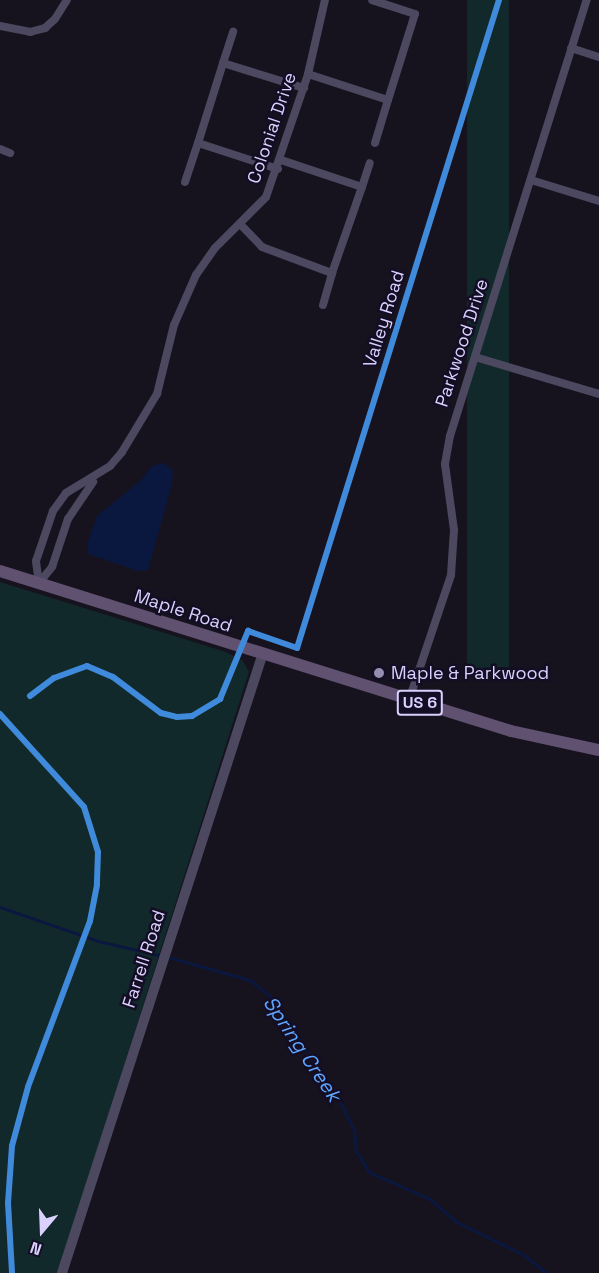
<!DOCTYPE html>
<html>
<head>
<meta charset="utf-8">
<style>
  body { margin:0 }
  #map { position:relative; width:599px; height:1273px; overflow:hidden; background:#16131f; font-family:"Space Grotesk",sans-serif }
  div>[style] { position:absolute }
  .green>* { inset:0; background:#12292c; transform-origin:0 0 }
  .water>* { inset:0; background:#0a183f }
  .stream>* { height:3px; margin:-1.5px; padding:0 1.5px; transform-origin:1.5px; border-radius:1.5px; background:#0a183f }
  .minor>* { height:8px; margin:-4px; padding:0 4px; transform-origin:4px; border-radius:4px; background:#4b4860 }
  .tertiary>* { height:10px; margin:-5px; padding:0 5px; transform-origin:5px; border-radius:5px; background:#4b4860 }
  .primary>* { height:12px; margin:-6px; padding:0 6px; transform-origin:6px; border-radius:6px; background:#605171 }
  .cycleway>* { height:6px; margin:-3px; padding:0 3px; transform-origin:3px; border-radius:3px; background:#408adc }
  .dots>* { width:16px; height:16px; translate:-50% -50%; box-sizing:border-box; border:3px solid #140e24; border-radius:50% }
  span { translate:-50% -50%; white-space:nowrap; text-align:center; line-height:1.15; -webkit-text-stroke:5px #140e24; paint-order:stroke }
  .shield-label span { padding:2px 4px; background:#140e24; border:2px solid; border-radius:4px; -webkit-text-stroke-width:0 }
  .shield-label { font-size:16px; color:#dad1ff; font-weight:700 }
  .street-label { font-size:18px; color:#dad1ff }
  .poi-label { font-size:18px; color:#dad1ff }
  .left { translate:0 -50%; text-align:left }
  .water-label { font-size:20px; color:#5fa6ff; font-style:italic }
  .north { position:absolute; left:12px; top:1201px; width:60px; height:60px; -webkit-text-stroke:4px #140e24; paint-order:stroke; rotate:199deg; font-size:16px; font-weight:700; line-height:24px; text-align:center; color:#dad1ff }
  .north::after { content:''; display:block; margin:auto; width:21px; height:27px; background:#dad1ff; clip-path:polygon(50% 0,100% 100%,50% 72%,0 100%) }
</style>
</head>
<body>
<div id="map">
  <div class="green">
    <i style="left:467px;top:0;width:42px;height:676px"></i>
    <i style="clip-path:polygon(0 582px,226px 652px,243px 661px,249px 672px,58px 1273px,0 1273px)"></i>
  </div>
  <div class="water">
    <i style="clip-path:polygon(163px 463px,173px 470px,172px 484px,148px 570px,138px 571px,88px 554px,87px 544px,97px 516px,140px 481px,152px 466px)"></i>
  </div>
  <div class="stream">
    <i style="left:0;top:907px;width:104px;rotate:19.1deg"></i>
    <i style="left:98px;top:941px;width:66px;rotate:13.2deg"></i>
    <i style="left:168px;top:957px;width:85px;rotate:15.7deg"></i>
    <i style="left:250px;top:980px;width:26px;rotate:39deg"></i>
    <i style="left:270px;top:996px;width:116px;rotate:55.9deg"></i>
    <i style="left:335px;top:1092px;width:42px;rotate:63.4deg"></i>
    <i style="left:354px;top:1130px;width:21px;rotate:85deg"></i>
    <i style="left:356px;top:1151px;width:25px;rotate:58deg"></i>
    <i style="left:369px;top:1172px;width:67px;rotate:23.9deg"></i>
    <i style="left:430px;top:1199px;width:33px;rotate:41deg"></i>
    <i style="left:455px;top:1221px;width:77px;rotate:26.2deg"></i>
    <i style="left:524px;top:1255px;width:28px;rotate:39deg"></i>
  </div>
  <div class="minor">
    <i style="left:0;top:26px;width:31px;rotate:11deg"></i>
    <i style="left:30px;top:32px;width:16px;rotate:-15deg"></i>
    <i style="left:45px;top:28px;width:13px;rotate:-42deg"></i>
    <i style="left:55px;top:19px;width:22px;rotate:-58deg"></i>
    <i style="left:571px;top:48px;width:29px;rotate:18deg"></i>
    <i style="left:223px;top:63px;width:33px;rotate:-72deg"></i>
    <i style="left:308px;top:74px;width:84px;rotate:18deg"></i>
    <i style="left:388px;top:100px;width:90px;rotate:-72.6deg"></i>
    <i style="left:415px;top:14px;width:45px;rotate:-162deg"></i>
    <i style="left:375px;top:143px;width:45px;rotate:-73.2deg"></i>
    <i style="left:0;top:149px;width:11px;rotate:22deg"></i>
    <i style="left:278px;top:169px;width:84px;rotate:-162deg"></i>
    <i style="left:198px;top:143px;width:84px;rotate:-72.6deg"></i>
    <i style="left:223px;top:63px;width:85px;rotate:17.2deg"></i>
    <i style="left:531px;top:180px;width:71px;rotate:17.2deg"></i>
    <i style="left:185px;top:182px;width:41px;rotate:-71.6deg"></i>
    <i style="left:362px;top:187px;width:25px;rotate:-72deg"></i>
    <i style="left:240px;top:224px;width:32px;rotate:46deg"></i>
    <i style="left:262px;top:247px;width:75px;rotate:20.4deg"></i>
    <i style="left:332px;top:273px;width:91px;rotate:-70.8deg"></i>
    <i style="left:362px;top:187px;width:85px;rotate:-161.6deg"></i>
    <i style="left:323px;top:305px;width:33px;rotate:-74deg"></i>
    <i style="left:475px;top:357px;width:129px;rotate:16.6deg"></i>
    <i style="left:39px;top:583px;width:22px;rotate:-98deg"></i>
    <i style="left:36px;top:561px;width:53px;rotate:-71.2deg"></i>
    <i style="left:53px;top:511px;width:22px;rotate:-54deg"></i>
    <i style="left:66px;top:493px;width:52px;rotate:-31.5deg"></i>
    <i style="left:110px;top:466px;width:18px;rotate:-49deg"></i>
    <i style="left:122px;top:452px;width:68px;rotate:-58.9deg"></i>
    <i style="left:157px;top:394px;width:71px;rotate:-76.2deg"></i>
    <i style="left:174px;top:325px;width:55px;rotate:-66.3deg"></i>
    <i style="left:196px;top:275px;width:33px;rotate:-55deg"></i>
    <i style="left:215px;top:248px;width:72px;rotate:-45deg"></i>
    <i style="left:266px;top:197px;width:130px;rotate:-71.1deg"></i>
    <i style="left:308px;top:74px;width:76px;rotate:-77.1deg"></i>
    <i style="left:39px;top:583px;width:21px;rotate:-51deg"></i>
    <i style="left:52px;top:567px;width:51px;rotate:-71.6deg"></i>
    <i style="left:68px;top:519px;width:45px;rotate:-56deg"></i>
    <i style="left:409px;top:700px;width:132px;rotate:-71.4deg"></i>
    <i style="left:451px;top:575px;width:45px;rotate:-86.2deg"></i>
    <i style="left:454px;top:530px;width:67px;rotate:-97.8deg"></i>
    <i style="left:445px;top:464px;width:28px;rotate:-80deg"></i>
    <i style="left:450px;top:436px;width:457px;rotate:-72.6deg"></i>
  </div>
  <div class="tertiary">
    <i style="left:62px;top:1273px;width:649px;rotate:-72.04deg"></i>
  </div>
  <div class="primary">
    <i style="left:0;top:571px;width:535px;rotate:17.39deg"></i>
    <i style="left:511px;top:731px;width:90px;rotate:12.2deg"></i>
  </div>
  <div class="cycleway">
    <i style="left:30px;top:696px;width:30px;rotate:-37deg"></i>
    <i style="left:54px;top:678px;width:35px;rotate:-20deg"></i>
    <i style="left:87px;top:666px;width:28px;rotate:23deg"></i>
    <i style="left:113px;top:677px;width:60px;rotate:36.9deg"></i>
    <i style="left:161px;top:713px;width:16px;rotate:14deg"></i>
    <i style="left:177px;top:717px;width:15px;rotate:-4deg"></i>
    <i style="left:192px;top:716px;width:33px;rotate:-31deg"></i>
    <i style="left:220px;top:699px;width:74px;rotate:-67.6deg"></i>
    <i style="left:248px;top:631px;width:52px;rotate:19.1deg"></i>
    <i style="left:297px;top:648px;width:679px;rotate:-72.69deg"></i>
    <i style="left:0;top:714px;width:125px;rotate:47.9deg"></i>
    <i style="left:84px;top:807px;width:47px;rotate:72.7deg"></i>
    <i style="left:98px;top:852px;width:33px;rotate:92deg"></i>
    <i style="left:97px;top:885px;width:37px;rotate:101deg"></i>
    <i style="left:90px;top:921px;width:177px;rotate:110.5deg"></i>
    <i style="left:28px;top:1087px;width:61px;rotate:105.2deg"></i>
    <i style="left:12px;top:1146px;width:57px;rotate:94deg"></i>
    <i style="left:8px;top:1203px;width:70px;rotate:86.7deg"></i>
  </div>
  <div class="dots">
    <i style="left:379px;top:673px;background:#958eb1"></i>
  </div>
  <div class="shield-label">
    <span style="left:420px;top:703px">US 6</span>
  </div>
  <div class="street-label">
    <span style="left:272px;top:128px;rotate:-71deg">Colonial Drive</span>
    <span style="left:384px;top:319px;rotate:-73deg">Valley Road</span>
    <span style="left:462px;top:343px;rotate:-72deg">Parkwood Drive</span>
    <span style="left:183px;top:611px;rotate:18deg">Maple Road</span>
    <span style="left:144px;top:959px;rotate:-72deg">Farrell Road</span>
  </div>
  <div class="poi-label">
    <span class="left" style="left:391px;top:673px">Maple &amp; Parkwood</span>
  </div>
  <div class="water-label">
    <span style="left:302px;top:1049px;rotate:56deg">Spring Creek</span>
  </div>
  <div class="north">N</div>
</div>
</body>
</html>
